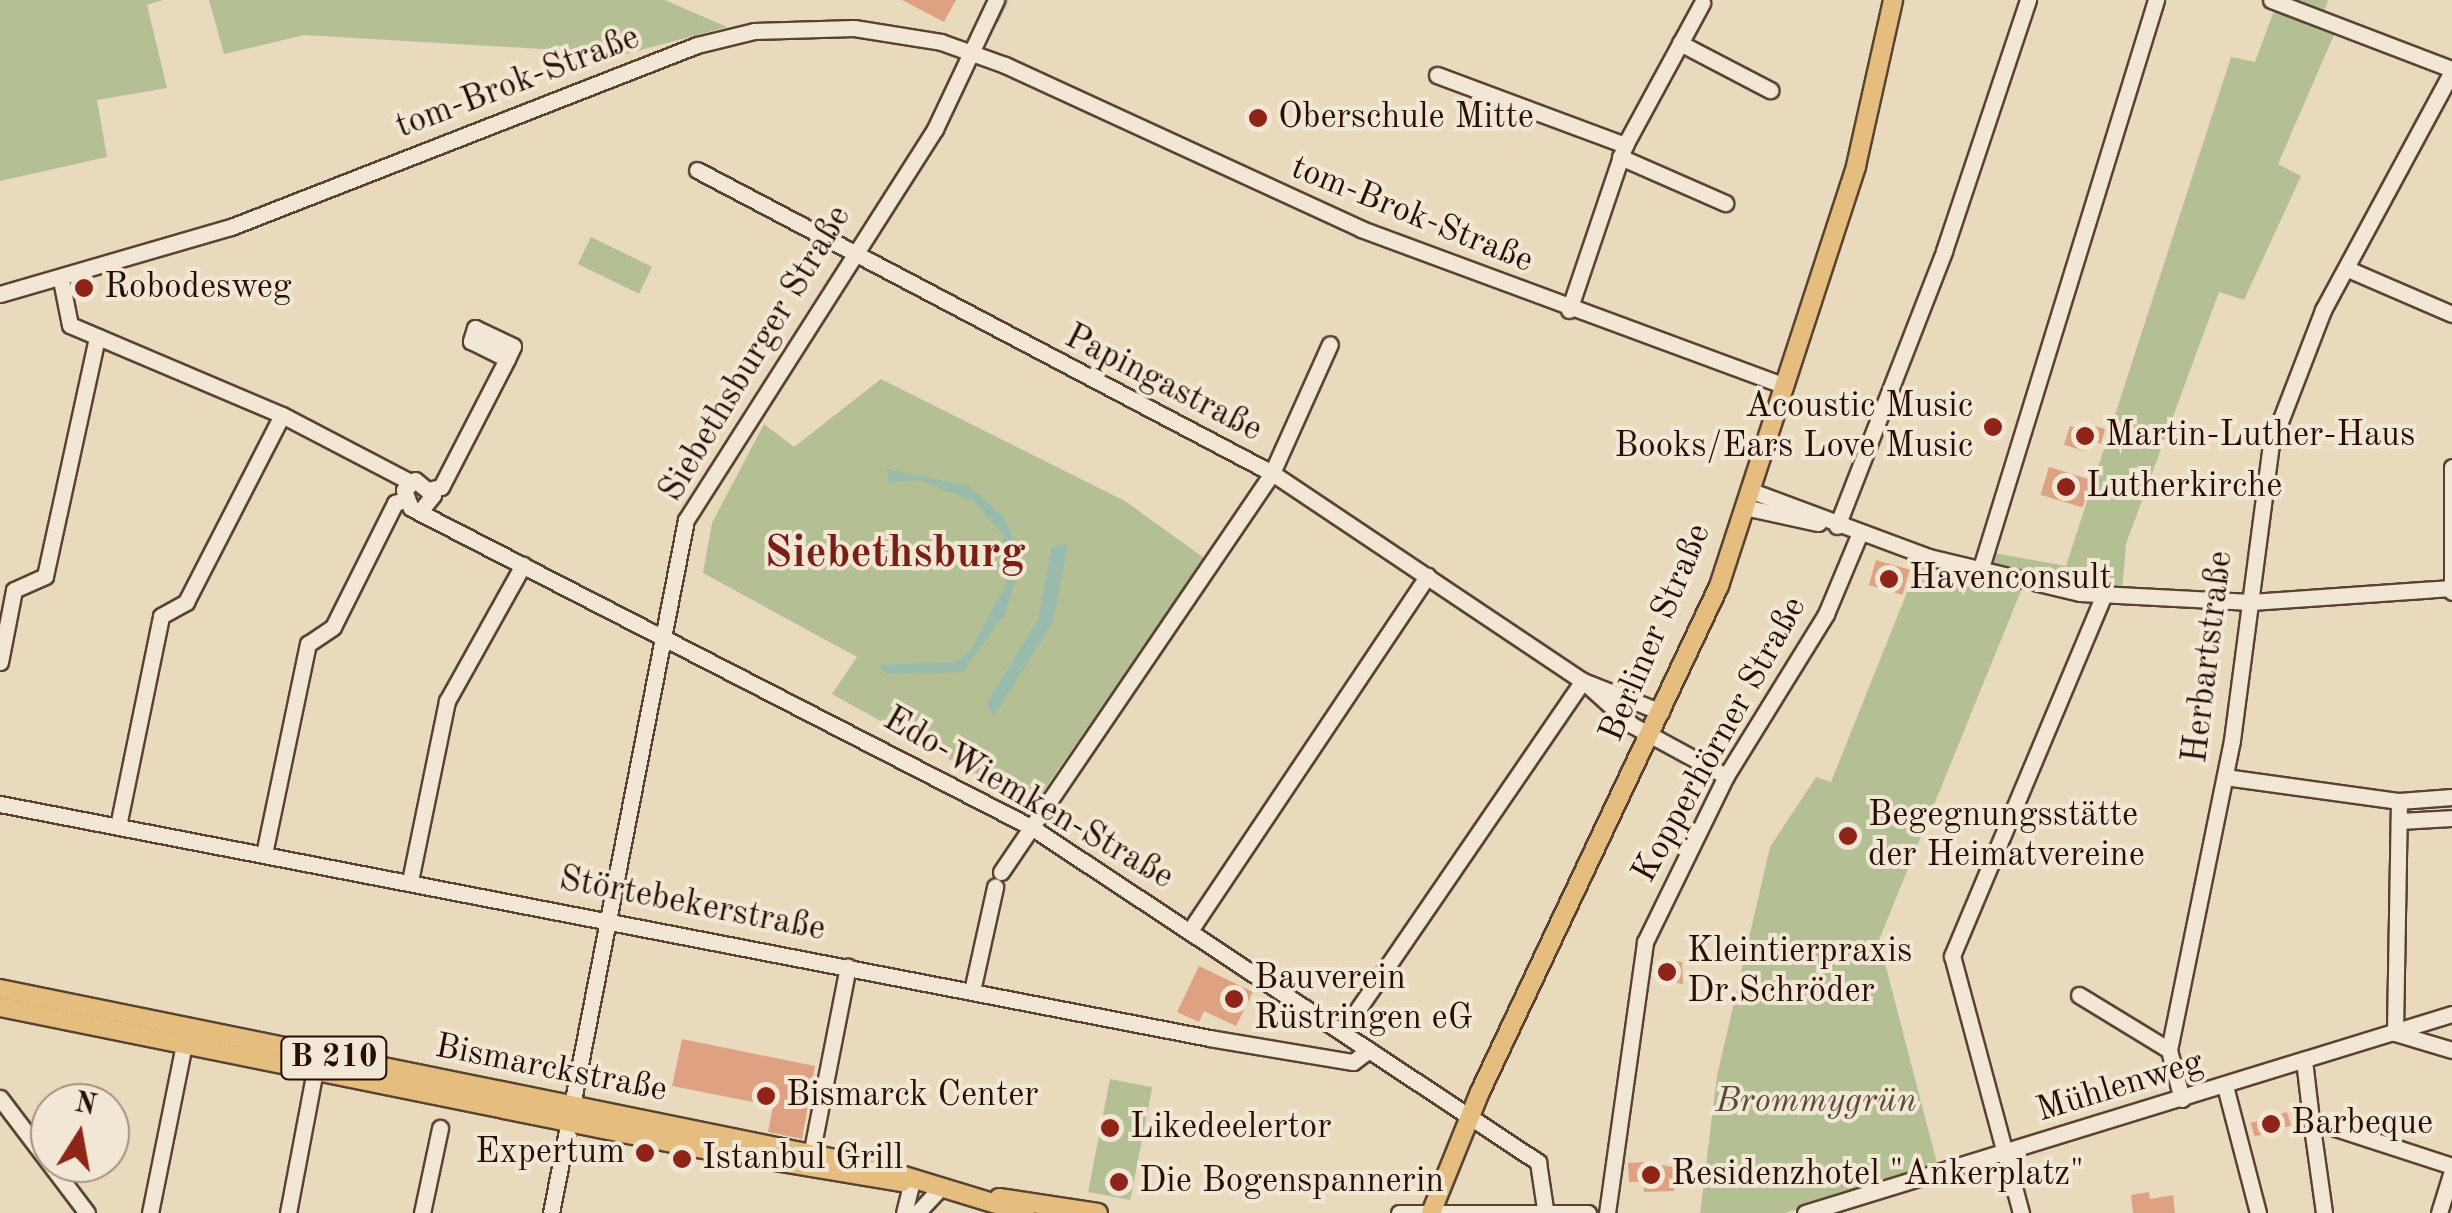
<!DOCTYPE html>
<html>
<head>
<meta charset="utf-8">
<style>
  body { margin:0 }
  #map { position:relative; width:2452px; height:1213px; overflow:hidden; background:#eadabd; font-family:"Old Standard TT",serif }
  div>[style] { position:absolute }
  .green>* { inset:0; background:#b4c093; transform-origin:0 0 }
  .water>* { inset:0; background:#98bbac }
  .stream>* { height:4px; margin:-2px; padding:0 2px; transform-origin:2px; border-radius:2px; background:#98bbac }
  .building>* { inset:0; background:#dea283; transform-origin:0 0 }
  .roads { filter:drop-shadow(2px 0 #594232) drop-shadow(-2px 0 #594232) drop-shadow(0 2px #594232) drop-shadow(0 -2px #594232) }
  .minor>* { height:15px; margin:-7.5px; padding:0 7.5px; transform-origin:7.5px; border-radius:7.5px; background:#f1e7d4 }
  .major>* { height:18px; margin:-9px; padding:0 9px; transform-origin:9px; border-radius:9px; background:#e5bd7e }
  .dots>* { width:28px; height:28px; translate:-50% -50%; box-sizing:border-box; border:5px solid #f1e7d4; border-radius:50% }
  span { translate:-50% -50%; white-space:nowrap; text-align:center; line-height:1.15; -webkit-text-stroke:8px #f1e7d4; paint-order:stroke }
  .shield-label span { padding:2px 8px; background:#f1e7d4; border:2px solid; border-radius:8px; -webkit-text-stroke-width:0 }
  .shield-label { font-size:32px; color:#290f03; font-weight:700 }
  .street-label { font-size:35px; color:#290f03 }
  .poi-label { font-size:35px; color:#290f03 }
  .left { translate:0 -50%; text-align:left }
  .right { translate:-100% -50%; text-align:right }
  .park-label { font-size:35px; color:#5a4d35; font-style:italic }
  .district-label { font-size:45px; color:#7a1f14; font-weight:700 }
  .north { position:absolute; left:30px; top:1083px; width:100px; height:100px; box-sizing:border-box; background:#f1e7d4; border:2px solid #a19180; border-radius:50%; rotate:11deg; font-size:28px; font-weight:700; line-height:40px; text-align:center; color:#290f03 }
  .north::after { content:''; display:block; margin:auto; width:35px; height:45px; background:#8f2418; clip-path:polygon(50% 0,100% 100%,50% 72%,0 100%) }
</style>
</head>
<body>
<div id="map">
  <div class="green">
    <i style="clip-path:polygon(0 0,163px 0,147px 5px,167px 88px,97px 100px,107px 157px,0 181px)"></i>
    <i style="clip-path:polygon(209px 0,665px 0,727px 27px,626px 54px,304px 35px,224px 54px)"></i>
    <i style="clip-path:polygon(2278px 0,2328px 0,2322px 19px,2337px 28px,2278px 164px,2301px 176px,2244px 300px,2219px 292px,2126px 544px,2122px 592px,1988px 570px,1994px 553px,2066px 566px,2231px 57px,2255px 62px)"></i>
    <i style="left:591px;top:237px;width:68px;height:30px;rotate:26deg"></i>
    <i style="clip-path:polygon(881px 379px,1125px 501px,1204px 558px,1033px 806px,832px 694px,857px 657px,703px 573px,712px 523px,764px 424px,794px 447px)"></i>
    <i style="clip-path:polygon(1920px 560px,2023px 586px,1879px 940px,1939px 1171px,1784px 1213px,1700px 1213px,1717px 1076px,1770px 847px,1816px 777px,1831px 782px)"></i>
    <i style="left:1110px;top:1079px;width:43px;height:115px;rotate:11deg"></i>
  </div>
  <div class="water">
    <i style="clip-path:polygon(887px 469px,969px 486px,1004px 517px,1015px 542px,1019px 567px,1005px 614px,963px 672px,887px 674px,879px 665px,954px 662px,969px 653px,1006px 584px,1003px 534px,973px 501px,918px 480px,888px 483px)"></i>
    <i style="clip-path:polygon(1068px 544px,1053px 622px,994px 716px,986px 704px,1038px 620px,1052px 547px)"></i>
  </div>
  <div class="stream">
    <i style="left:997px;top:21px;width:23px;rotate:-65deg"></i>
  </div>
  <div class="building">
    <i style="clip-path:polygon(902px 0,956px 0,944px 22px)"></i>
    <i style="clip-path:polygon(2088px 424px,2105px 429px,2101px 444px,2089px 440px,2085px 451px,2064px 445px,2070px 426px,2086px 431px)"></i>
    <i style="left:2049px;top:467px;width:44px;height:29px;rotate:17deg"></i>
    <i style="left:1876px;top:560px;width:35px;height:26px;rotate:16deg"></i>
    <i style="clip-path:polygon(1662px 959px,1682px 962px,1683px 984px,1658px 980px)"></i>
    <i style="clip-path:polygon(1199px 966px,1253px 992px,1236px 1026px,1204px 1011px,1199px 1022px,1177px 1012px)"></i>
    <i style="clip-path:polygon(682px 1039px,815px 1066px,802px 1139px,768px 1132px,773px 1106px,672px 1086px)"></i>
    <i style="left:2287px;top:1112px;width:14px;height:38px;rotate:73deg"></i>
    <i style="clip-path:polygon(1646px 1162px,1673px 1167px,1674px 1191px,1644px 1192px,1643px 1182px,1629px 1182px,1628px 1163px)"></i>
    <i style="clip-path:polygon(2149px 1192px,2150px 1199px,2173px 1195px,2175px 1213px,2133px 1213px,2131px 1195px)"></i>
  </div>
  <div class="roads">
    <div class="minor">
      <i style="left:2271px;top:0;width:194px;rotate:20.9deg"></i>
      <i style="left:1680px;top:43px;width:102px;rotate:27.6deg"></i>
      <i style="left:1437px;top:75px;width:201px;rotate:20.4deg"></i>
      <i style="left:1620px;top:157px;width:115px;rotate:23.7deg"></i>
      <i style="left:697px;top:170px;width:650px;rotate:27.79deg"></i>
      <i style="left:1272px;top:473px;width:374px;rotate:33.8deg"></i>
      <i style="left:1583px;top:681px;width:66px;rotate:41.9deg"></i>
      <i style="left:1632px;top:725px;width:107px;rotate:28.5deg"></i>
      <i style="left:2348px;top:269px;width:113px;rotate:23.4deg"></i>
      <i style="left:61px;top:280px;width:46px;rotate:78.7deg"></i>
      <i style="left:70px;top:325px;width:230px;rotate:23deg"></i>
      <i style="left:282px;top:415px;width:144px;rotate:27.6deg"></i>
      <i style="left:0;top:294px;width:241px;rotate:-16.2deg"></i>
      <i style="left:231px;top:227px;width:500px;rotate:-21.33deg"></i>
      <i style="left:697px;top:45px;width:59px;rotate:-13.8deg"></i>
      <i style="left:754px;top:31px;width:100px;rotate:-1.7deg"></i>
      <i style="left:854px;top:28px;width:88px;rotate:9.1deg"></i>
      <i style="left:941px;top:42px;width:68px;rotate:19.8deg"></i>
      <i style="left:1005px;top:65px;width:392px;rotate:24.7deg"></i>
      <i style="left:1361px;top:229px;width:452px;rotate:20.3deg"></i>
      <i style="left:1569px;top:310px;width:174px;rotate:-71.3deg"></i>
      <i style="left:1625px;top:145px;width:162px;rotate:-61.5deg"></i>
      <i style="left:2452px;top:467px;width:125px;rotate:90deg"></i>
      <i style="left:432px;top:489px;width:9px;rotate:-13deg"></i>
      <i style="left:441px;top:487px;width:144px;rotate:-62.7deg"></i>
      <i style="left:507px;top:359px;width:14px;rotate:-65deg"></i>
      <i style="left:513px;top:346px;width:42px;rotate:-154.7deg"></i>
      <i style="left:475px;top:328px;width:14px;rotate:107deg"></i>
      <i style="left:471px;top:341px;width:40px;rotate:26.6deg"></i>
      <i style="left:1749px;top:490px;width:192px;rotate:20.4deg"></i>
      <i style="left:1929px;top:557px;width:155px;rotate:13.4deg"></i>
      <i style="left:2080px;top:593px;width:171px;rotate:3deg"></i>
      <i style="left:2251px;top:602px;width:201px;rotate:-4deg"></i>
      <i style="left:1744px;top:507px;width:76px;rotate:12.2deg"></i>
      <i style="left:421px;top:510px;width:19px;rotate:-51deg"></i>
      <i style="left:433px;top:495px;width:23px;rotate:-140deg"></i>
      <i style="left:415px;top:480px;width:15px;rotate:138deg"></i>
      <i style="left:404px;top:490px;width:19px;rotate:69deg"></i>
      <i style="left:411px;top:508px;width:697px;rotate:27.23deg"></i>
      <i style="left:1031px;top:827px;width:608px;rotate:33.45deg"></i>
      <i style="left:1538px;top:1162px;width:48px;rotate:81.5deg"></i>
      <i style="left:1837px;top:526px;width:295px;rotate:-68.7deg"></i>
      <i style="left:1944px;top:251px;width:265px;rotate:-71.5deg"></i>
      <i style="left:1980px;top:571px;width:598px;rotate:-72.87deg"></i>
      <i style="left:0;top:662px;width:73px;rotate:-79deg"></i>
      <i style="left:14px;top:590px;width:34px;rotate:-24deg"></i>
      <i style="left:45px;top:576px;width:245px;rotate:-77.7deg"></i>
      <i style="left:2225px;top:777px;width:176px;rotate:7.9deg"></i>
      <i style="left:2399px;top:801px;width:53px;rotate:-4.3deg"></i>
      <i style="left:2399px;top:801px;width:232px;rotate:91deg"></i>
      <i style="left:2395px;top:1033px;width:59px;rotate:16.6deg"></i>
      <i style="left:0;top:804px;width:1231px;rotate:10.95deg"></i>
      <i style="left:1209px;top:1038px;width:146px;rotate:9.5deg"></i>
      <i style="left:1353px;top:1062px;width:20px;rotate:-37deg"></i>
      <i style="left:2399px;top:821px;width:53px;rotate:-3.2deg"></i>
      <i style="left:118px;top:826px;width:214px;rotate:-78.4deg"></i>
      <i style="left:161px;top:616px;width:29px;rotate:-29deg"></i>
      <i style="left:186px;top:602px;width:210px;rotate:-62.8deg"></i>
      <i style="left:264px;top:854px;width:215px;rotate:-78.2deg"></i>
      <i style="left:308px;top:644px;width:30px;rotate:-34deg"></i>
      <i style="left:333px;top:627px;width:139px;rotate:-63.4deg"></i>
      <i style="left:395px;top:503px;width:9px;rotate:-18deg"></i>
      <i style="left:1001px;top:872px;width:482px;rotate:-55.8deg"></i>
      <i style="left:1272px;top:473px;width:141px;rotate:-65.8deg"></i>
      <i style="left:410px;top:881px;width:184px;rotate:-78.4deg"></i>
      <i style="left:447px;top:701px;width:156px;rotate:-60.8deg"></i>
      <i style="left:1191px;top:929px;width:425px;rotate:-56.2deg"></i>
      <i style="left:972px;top:991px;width:107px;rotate:-77.5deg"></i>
      <i style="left:2079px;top:995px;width:105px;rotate:31.4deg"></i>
      <i style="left:1343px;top:1031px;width:424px;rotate:-55.6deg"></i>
      <i style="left:1583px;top:681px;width:84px;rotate:21.7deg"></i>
      <i style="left:2304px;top:1060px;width:60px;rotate:83.3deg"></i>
      <i style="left:2311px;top:1120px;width:148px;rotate:18.1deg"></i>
      <i style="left:2225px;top:1086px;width:131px;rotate:75.4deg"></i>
      <i style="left:0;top:1098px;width:144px;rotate:52.9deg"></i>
      <i style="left:2182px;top:1099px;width:51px;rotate:-104.9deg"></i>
      <i style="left:2169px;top:1050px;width:316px;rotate:-78.5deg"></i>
      <i style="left:2232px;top:740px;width:298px;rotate:-82.5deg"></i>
      <i style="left:2271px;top:445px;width:145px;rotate:-68.9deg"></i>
      <i style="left:2323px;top:310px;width:272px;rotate:-61.6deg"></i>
      <i style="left:2311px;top:1120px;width:94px;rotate:82deg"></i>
      <i style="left:811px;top:1155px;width:192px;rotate:-78.9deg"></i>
      <i style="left:150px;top:1213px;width:172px;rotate:-78.6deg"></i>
      <i style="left:288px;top:1213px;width:146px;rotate:-79.3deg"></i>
      <i style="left:422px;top:1213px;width:87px;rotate:-78deg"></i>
      <i style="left:551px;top:1213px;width:706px;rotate:-78.98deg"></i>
      <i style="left:686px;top:520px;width:464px;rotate:-57.5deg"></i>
      <i style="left:935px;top:129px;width:143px;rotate:-64.7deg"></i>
      <i style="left:904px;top:1213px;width:32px;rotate:-76deg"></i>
      <i style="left:917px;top:1213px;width:34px;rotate:-47deg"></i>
      <i style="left:1399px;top:1213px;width:189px"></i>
      <i style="left:1607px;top:1213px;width:274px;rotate:-82deg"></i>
      <i style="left:1645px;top:942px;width:185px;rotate:-64deg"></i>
      <i style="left:1726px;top:776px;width:190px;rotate:-58.3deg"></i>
      <i style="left:1826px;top:614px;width:86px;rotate:-67.3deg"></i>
      <i style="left:1805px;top:1213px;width:677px;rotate:-17.1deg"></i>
      <i style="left:2021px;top:1213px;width:266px;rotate:-105deg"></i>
      <i style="left:1952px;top:956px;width:393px;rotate:-67.2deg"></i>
      <i style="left:2439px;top:1213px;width:44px;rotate:-72.8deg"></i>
    </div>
    <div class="major">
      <i style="left:0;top:989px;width:893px;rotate:11.5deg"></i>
      <i style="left:875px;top:1167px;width:157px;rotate:17deg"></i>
      <i style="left:0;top:1007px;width:706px;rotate:11.44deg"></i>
      <i style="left:692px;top:1147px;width:213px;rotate:9.5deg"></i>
      <i style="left:999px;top:1198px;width:100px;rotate:8.6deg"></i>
      <i style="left:1431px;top:1213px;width:131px;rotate:-68deg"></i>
      <i style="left:1480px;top:1092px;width:560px;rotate:-64.72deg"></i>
      <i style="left:1719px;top:586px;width:442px;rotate:-71.9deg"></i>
      <i style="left:1856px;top:166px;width:170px;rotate:-77.4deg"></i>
    </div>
  </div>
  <div class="dots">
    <i style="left:1258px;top:118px;background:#8f2418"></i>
    <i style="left:84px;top:288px;background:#8f2418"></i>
    <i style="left:1993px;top:427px;background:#8f2418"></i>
    <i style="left:2085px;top:436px;background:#8f2418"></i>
    <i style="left:2066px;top:487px;background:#8f2418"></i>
    <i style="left:1889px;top:579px;background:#8f2418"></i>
    <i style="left:1848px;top:836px;background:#8f2418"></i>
    <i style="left:1667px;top:972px;background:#8f2418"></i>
    <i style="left:1234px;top:999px;background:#8f2418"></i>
    <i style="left:766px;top:1096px;background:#8f2418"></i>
    <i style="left:2271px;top:1124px;background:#8f2418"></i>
    <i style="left:1110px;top:1128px;background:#8f2418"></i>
    <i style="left:645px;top:1153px;background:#8f2418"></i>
    <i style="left:682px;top:1159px;background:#8f2418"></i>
    <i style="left:1651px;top:1175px;background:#8f2418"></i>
    <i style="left:1119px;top:1182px;background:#8f2418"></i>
  </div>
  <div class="shield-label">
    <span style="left:334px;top:1058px">B 210</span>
  </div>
  <div class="street-label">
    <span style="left:518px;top:83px;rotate:-21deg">tom-Brok-Straße</span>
    <span style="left:1412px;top:215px;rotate:22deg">tom-Brok-Straße</span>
    <span style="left:756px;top:354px;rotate:-59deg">Siebethsburger Straße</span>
    <span style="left:1163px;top:384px;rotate:27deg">Papingastraße</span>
    <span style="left:1656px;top:633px;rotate:-67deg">Berliner Straße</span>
    <span style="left:2209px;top:657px;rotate:-83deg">Herbartstraße</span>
    <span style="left:1720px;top:740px;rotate:-61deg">Kopperhörner Straße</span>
    <span style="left:1028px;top:799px;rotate:30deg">Edo-Wiemken-Straße</span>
    <span style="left:692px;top:905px;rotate:11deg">Störtebekerstraße</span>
    <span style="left:551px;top:1069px;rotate:11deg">Bismarckstraße</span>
    <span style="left:2120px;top:1087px;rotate:-17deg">Mühlenweg</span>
  </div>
  <div class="poi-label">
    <span class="left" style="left:1278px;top:118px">Oberschule Mitte</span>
    <span class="left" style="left:104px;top:288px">Robodesweg</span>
    <span class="right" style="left:1973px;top:427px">Acoustic Music<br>Books/Ears Love Music</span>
    <span class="left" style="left:2105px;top:436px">Martin-Luther-Haus</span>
    <span class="left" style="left:2086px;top:487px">Lutherkirche</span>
    <span class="left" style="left:1909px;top:579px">Havenconsult</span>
    <span class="left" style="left:1868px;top:836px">Begegnungsstätte<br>der Heimatvereine</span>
    <span class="left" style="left:1687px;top:972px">Kleintierpraxis<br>Dr.Schröder</span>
    <span class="left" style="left:1254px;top:999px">Bauverein<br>Rüstringen eG</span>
    <span class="left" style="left:786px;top:1096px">Bismarck Center</span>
    <span class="left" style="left:2291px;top:1124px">Barbeque</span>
    <span class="left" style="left:1130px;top:1128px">Likedeelertor</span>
    <span class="right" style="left:625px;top:1153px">Expertum</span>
    <span class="left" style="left:702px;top:1159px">Istanbul Grill</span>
    <span class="left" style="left:1671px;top:1175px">Residenzhotel "Ankerplatz"</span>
    <span class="left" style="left:1139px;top:1182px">Die Bogenspannerin</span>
  </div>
  <div class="park-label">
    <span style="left:1816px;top:1102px">Brommygrün</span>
  </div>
  <div class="district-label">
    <span style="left:895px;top:555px">Siebethsburg</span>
  </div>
  <div class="north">N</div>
</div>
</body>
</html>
